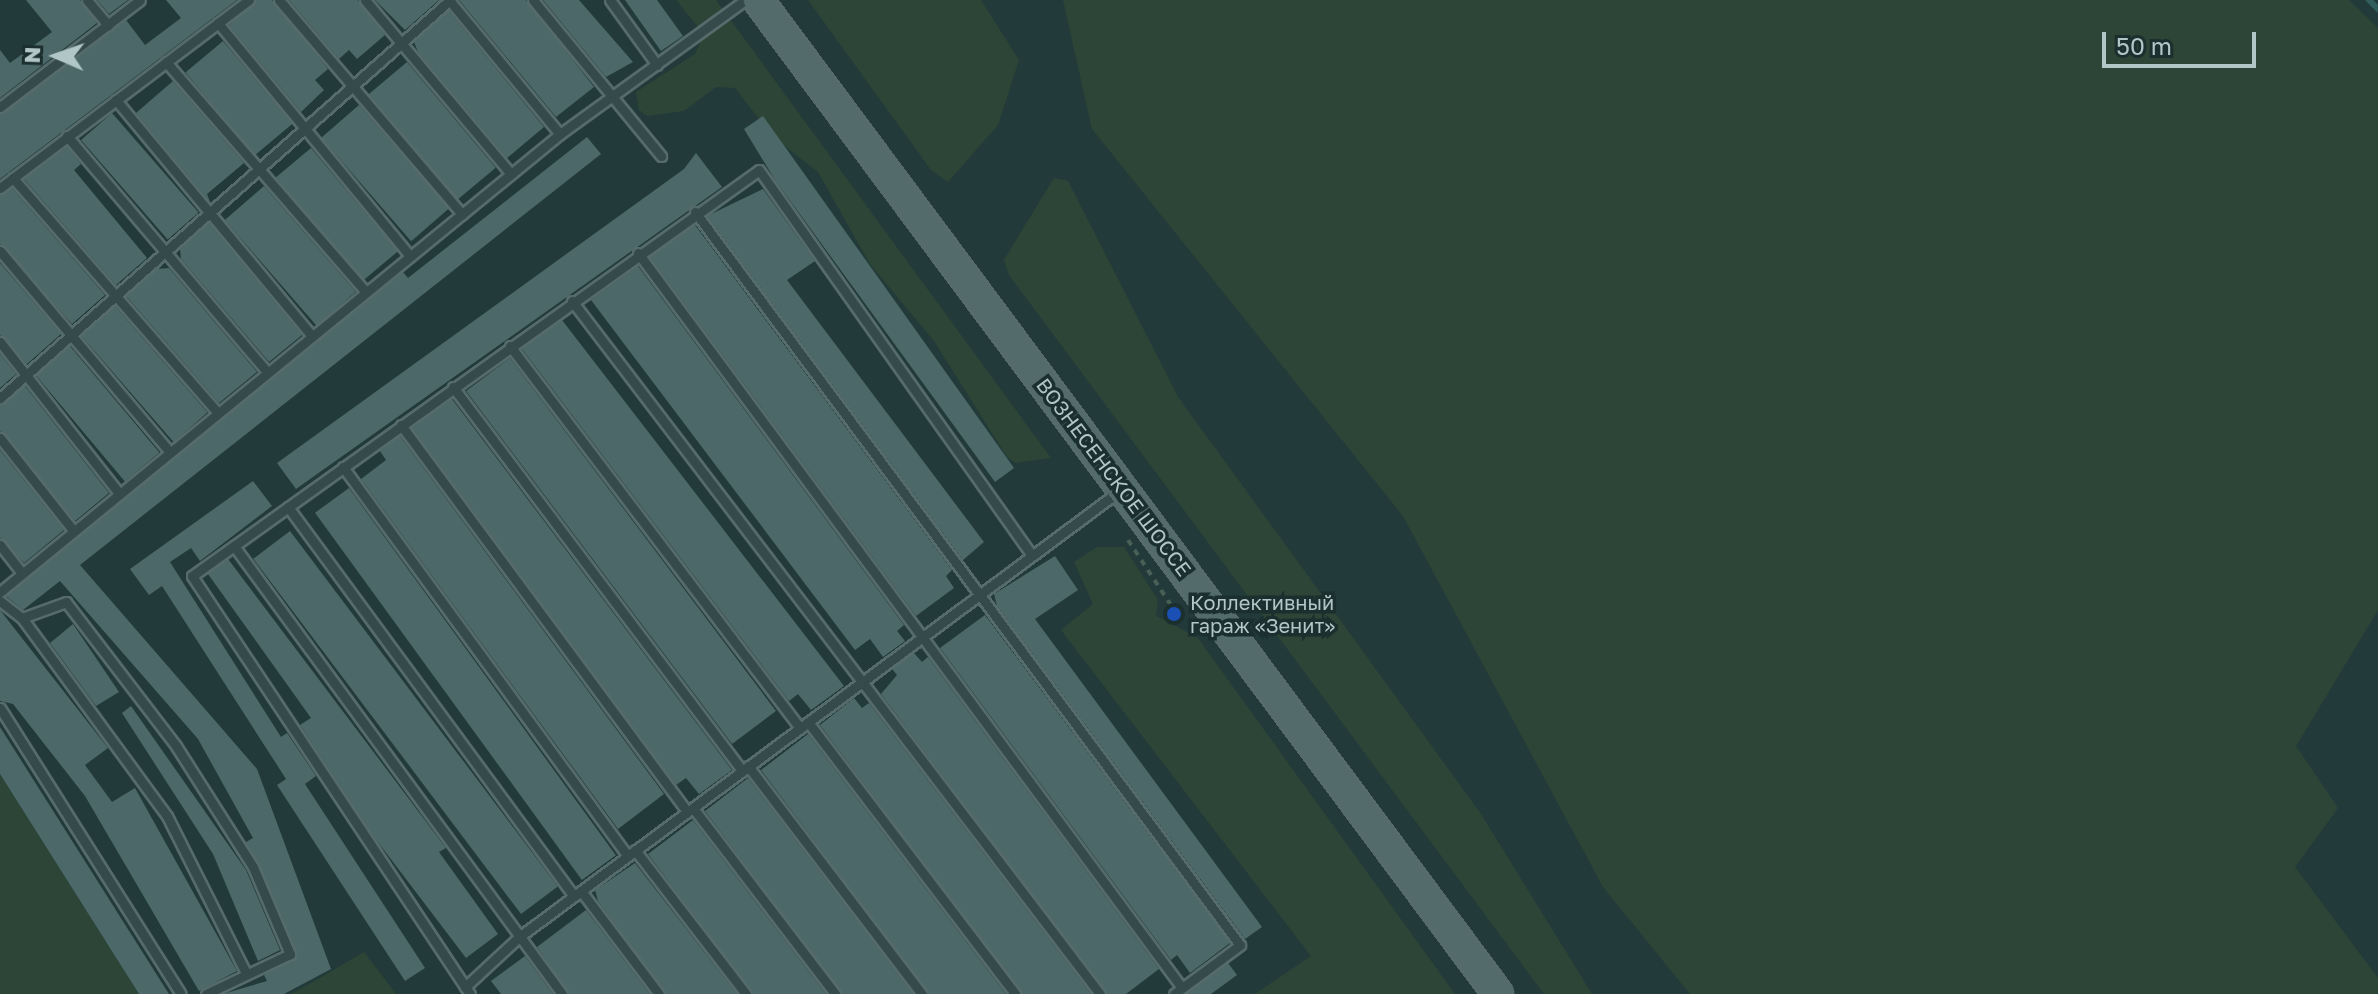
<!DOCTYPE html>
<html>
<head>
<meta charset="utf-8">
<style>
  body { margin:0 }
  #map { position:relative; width:2378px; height:994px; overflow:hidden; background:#223b3a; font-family:"Golos Text",sans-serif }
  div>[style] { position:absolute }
  .green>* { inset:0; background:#2c4536 }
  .stream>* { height:6px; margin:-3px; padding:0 3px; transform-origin:3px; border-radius:3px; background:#325d5d }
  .building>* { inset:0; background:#4d6869; transform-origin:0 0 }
  .path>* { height:4px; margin-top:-2px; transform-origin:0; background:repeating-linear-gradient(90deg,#485f55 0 6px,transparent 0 12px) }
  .roads { filter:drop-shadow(2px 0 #566b6b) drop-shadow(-2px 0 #566b6b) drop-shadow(0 2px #566b6b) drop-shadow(0 -2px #566b6b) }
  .service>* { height:9px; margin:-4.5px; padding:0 4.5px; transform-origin:4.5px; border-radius:4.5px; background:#354b4b }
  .primary>* { height:28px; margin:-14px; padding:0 14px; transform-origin:14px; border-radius:14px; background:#536b6b }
  .dots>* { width:22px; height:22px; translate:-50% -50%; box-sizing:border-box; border:4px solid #1b2f2f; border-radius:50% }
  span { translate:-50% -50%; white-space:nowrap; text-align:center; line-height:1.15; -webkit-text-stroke:7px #1b2f2f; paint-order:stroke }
  .street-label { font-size:20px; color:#b0c6c7 }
  .poi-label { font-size:20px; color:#b0c6c7 }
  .left { translate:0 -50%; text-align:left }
  .north { position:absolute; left:16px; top:16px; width:80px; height:80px; -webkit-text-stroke:6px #1b2f2f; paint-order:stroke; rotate:272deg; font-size:22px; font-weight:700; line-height:32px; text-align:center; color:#b0c6c7 }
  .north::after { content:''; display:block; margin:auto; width:28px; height:36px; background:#b0c6c7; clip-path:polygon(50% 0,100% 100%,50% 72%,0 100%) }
  .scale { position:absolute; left:2102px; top:32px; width:154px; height:36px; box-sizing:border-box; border:4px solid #b0c6c7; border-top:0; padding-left:10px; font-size:24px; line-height:28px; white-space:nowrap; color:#b0c6c7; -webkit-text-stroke:6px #1b2f2f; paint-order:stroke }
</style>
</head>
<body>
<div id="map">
  <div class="green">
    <i style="clip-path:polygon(676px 0,716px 0,1051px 458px,1015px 463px,1007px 457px,934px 341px,870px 264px,818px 172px,772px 136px,735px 88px,716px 87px,684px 111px,647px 116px,639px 110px,636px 92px,695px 54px,704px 34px)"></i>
    <i style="clip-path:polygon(808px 0,981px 0,1019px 60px,998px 125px,948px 182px,931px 170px)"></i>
    <i style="clip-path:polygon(1063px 0,2349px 0,2378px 28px,2378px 610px,2296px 746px,2338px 808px,2295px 867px,2378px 978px,2378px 994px,1690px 994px,1603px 887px,1403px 516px,1092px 129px)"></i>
    <i style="clip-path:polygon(1054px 178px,1068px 181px,1178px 397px,1481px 814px,1592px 994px,1544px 994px,1009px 275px,1004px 260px)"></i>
    <i style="clip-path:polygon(1097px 547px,1124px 547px,1158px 600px,1156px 616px,1197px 637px,1455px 994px,1255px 994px,1311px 956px,1061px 630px,1093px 604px,1074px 562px)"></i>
    <i style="clip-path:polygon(0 774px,139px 994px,0 994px)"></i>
    <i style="clip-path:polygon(364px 952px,396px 994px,291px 994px,315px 981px)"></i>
  </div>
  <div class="stream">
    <i style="left:2369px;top:0;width:13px;rotate:45deg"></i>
  </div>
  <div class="building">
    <i style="clip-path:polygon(26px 0,80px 0,97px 23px,0 98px,0 50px,10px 63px,52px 32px)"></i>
    <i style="clip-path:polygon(97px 0,128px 0,109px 14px)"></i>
    <i style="clip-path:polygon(166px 0,237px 0,0 179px,0 114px,126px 20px,145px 45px,181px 18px)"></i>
    <i style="clip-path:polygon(256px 0,272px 0,328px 69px,315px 80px,324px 90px,301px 112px,229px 25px)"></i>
    <i style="clip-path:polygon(289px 0,358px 0,385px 35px,357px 59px,349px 50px,339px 59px)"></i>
    <i style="clip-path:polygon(375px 0,439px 0,405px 30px)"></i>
    <i style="clip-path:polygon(459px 0,526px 0,594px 87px,556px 117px)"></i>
    <i style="clip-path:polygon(543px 0,579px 0,633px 62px,606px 77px)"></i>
    <i style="clip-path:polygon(625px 0,657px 0,683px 36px,661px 51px)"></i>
    <i style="clip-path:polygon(449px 11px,544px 127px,507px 158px,418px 52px,414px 42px)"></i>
    <i style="left:223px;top:41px;width:108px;height:49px;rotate:50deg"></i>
    <i style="left:407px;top:62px;width:138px;height:50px;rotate:50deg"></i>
    <i style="clip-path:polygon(173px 81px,244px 163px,207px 194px,210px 202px,136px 113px)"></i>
    <i style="left:359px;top:105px;width:137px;height:50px;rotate:49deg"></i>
    <i style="left:112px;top:113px;width:132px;height:41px;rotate:49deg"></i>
    <i style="clip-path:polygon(763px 116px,1014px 468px,995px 482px,775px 180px,744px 129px)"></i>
    <i style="clip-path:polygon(587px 137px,601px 154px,80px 565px,257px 769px,331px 969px,284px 994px,223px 994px,267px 981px,264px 975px,297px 956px,246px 842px,253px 838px,198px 739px,60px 581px,23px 610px,6px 596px,403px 272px,408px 278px)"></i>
    <i style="clip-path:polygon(67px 147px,81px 164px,74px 170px,147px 258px,116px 285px,24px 179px)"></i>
    <i style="left:311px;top:148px;width:135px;height:46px;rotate:50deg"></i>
    <i style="clip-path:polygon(696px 153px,722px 187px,296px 489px,277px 463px,684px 169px)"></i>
    <i style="left:264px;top:186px;width:140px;height:52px;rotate:49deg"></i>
    <i style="clip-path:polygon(12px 188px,105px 295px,72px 324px,0 244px,0 195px)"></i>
    <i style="clip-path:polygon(763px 189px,815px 261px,787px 280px,984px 542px,963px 560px,707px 216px)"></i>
    <i style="clip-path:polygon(209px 223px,302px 335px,269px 362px,181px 259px,180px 249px)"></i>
    <i style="clip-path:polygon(695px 225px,952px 570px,946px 576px,954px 588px,916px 616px,650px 257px)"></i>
    <i style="clip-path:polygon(0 263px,61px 334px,27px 364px,0 335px)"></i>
    <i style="clip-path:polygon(638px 266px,904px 625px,897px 631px,905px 641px,883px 657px,870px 639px,855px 650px,591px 300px)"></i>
    <i style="clip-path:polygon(169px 268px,257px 372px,219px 403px,126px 296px,157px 269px)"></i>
    <i style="left:115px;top:306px;width:141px;height:45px;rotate:49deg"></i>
    <i style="clip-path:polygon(562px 320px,844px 686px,811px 710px,798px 694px,789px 701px,522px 349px)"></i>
    <i style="left:70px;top:346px;width:139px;height:45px;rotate:50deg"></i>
    <i style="clip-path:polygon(0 354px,16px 374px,0 388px)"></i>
    <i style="left:510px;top:358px;width:442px;height:55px;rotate:53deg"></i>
    <i style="clip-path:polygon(25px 386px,109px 493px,75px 521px,0 431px,0 405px)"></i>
    <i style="clip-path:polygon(452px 399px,732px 770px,699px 794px,686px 778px,676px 785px,412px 428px)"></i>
    <i style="clip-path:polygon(400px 436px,664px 794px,618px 829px,361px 479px,386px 460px,380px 451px)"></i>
    <i style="clip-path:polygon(0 450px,64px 530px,24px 563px,0 538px)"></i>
    <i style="clip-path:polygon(253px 481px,272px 506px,200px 561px,191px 548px,170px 562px,281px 737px,287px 733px,316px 776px,305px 784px,425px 968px,405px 981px,277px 785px,286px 779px,162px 586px,149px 595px,130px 569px)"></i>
    <i style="left:349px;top:488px;width:454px;height:42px;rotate:54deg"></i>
    <i style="left:290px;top:531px;width:445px;height:46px;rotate:53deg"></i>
    <i style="clip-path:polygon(1055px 556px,1078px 590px,1035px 619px,1262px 927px,1245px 939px,997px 606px,994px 594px)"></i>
    <i style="clip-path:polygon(228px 559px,446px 848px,439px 852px,498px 934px,466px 958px,374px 837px,300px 725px,311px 718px,208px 574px)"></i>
    <i style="clip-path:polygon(0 610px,108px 748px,85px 765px,112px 802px,135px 788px,237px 971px,199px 991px,85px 796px,13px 704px,0 701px)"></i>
    <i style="clip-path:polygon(985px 615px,1230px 943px,1190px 973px,1177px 955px,1171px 960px,940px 648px)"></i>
    <i style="clip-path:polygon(73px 624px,119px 692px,96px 706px,50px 643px)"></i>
    <i style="clip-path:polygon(914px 653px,922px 662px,928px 657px,1159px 969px,1126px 994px,1107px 994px,881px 694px,897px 675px,892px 669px)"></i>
    <i style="clip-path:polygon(854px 698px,862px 708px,869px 703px,1091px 994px,1022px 994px,820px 725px)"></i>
    <i style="clip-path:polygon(131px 706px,246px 870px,280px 950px,258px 961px,213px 854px,122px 713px)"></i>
    <i style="clip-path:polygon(0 727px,169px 994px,139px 994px,0 774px)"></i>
    <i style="clip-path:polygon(808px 734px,1006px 994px,929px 994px,761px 770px)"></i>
    <i style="clip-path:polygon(748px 778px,913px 994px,842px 994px,705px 811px)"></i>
    <i style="clip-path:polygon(693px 820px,826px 994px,753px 994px,648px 854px)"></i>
    <i style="clip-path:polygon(635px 863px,737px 994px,666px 994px,598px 901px,595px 890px)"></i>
    <i style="clip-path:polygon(586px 910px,650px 994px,569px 994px,537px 947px)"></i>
    <i style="clip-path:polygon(525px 956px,553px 994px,501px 994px,491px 981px)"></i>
    <i style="clip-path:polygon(1228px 963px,1237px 975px,1211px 994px,1187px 994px)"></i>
  </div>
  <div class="path">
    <i style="left:1128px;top:540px;width:78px;rotate:56.5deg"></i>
  </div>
  <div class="roads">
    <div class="service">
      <i style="left:87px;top:0;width:33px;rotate:50deg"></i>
      <i style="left:279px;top:0;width:282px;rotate:49.5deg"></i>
      <i style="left:365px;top:0;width:227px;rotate:50deg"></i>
      <i style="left:449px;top:0;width:174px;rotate:50.4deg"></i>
      <i style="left:533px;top:0;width:202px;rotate:50.6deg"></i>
      <i style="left:610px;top:0;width:80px;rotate:54.1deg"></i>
      <i style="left:218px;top:23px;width:302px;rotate:50.5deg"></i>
      <i style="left:166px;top:62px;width:305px;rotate:49deg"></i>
      <i style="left:116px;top:100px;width:307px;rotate:50.3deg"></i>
      <i style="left:0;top:107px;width:176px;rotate:-37.4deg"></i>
      <i style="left:67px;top:136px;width:309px;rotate:49.7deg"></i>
      <i style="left:13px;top:178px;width:312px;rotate:48.9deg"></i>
      <i style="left:0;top:188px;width:312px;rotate:-37.1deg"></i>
      <i style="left:695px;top:212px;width:913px;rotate:53.37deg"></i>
      <i style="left:1240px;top:945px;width:82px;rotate:143.4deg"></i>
      <i style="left:0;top:251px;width:263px;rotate:49.8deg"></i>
      <i style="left:638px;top:253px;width:914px;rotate:53.49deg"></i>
      <i style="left:572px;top:301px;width:871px;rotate:52.7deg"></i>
      <i style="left:0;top:342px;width:192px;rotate:51.8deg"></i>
      <i style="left:510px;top:346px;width:480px;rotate:52.8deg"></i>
      <i style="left:453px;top:387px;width:481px;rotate:53deg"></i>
      <i style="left:0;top:398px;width:601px;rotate:-41.49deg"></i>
      <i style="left:401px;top:425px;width:481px;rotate:53.5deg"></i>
      <i style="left:0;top:438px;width:117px;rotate:51.6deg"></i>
      <i style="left:343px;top:467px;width:482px;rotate:53.8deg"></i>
      <i style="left:288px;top:507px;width:483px;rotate:53.7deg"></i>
      <i style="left:0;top:545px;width:34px;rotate:52deg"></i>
      <i style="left:234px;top:546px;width:555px;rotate:53.79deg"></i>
      <i style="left:0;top:592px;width:723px;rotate:-39.28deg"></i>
      <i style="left:560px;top:134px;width:228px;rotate:-35.9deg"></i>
      <i style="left:0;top:601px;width:28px;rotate:38deg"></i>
      <i style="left:22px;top:618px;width:245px;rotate:53.8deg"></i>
      <i style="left:167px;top:816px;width:176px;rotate:63.3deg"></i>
      <i style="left:22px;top:618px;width:47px;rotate:-20deg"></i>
      <i style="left:66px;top:602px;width:181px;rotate:52.6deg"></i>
      <i style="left:176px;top:746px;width:143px;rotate:57.5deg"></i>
      <i style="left:253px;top:867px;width:95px;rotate:67deg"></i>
      <i style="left:290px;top:954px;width:93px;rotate:154.5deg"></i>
      <i style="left:0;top:708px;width:338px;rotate:57.7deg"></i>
      <i style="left:808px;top:722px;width:342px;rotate:52.7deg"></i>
      <i style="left:748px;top:766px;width:287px;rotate:52.7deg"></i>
      <i style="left:693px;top:808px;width:234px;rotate:52.6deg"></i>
      <i style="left:635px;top:850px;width:182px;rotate:52.4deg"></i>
      <i style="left:581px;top:891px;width:129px;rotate:52.9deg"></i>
      <i style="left:465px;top:987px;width:74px;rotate:-42.8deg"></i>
      <i style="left:519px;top:937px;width:746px;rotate:-36.61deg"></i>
      <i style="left:470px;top:994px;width:502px;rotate:-123.63deg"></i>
      <i style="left:192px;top:576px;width:697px;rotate:-35.6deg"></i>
      <i style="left:759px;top:170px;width:472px;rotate:54.7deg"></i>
    </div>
    <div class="primary">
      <i style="left:758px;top:0;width:1239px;rotate:53.33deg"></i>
    </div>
  </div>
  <div class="dots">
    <i style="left:1174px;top:614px;background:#1a4fb4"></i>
  </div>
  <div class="street-label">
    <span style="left:1114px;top:477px;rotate:53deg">ВОЗНЕСЕНСКОЕ ШОССЕ</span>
  </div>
  <div class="poi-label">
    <span class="left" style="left:1190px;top:614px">Коллективный<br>гараж «Зенит»</span>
  </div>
  <div class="north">N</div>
  <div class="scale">50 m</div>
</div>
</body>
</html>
